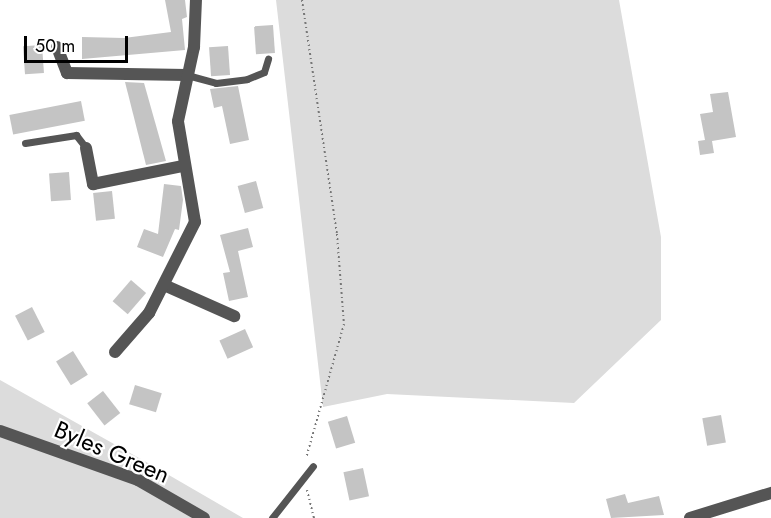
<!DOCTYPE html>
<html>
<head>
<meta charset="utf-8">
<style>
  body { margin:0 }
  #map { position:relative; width:771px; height:518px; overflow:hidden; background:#fff; font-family:Jost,sans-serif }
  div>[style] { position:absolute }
  .green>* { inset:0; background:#dcdcdc }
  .building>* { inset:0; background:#c4c4c4; transform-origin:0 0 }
  .path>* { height:2px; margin-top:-1px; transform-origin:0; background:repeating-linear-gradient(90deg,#777 0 1.5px,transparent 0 4.5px) }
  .service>* { height:7px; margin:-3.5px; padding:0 3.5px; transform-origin:3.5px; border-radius:3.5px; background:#555 }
  .minor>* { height:12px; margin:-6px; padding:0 6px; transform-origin:6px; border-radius:6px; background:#555 }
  span { translate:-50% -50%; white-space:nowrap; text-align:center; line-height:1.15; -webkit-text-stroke:4.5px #fff; paint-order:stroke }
  .street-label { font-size:24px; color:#000 }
  .scale { position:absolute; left:24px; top:36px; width:104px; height:27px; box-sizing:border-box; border:3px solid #000; border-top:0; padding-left:8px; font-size:18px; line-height:21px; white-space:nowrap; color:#000; -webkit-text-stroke:4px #fff; paint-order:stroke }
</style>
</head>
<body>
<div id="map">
  <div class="green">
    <i style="clip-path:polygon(276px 0,619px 0,661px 237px,661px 320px,574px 403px,387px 394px,323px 407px)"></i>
    <i style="clip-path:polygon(0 380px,155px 467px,243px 518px,0 518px)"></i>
  </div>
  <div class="building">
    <i style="clip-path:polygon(165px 0,185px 0,187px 17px,182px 19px,185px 50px,82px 59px,82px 37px,124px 38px,171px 32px)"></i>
    <i style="left:273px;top:25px;width:28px;height:19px;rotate:86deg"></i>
    <i style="left:42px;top:45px;width:28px;height:19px;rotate:86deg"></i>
    <i style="left:228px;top:46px;width:29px;height:19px;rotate:86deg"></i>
    <i style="clip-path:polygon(125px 82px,144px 83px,166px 161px,146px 165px)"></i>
    <i style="clip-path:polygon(238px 86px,249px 140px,230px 144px,222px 106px,214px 108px,210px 89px)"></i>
    <i style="clip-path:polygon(728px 92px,736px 137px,712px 141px,714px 153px,700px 155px,698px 141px,705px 140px,700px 114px,713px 112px,710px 94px)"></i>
    <i style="left:81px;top:101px;width:20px;height:73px;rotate:79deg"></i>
    <i style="left:69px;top:172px;width:28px;height:20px;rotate:86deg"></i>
    <i style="left:256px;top:181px;width:28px;height:19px;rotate:75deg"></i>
    <i style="clip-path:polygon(164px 184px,181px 186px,183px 200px,179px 230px,175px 229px,163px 257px,137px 247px,144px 229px,158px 234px)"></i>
    <i style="left:112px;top:191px;width:28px;height:19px;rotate:84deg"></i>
    <i style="clip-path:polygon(248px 228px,253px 247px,238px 251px,248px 297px,229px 301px,223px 273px,230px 272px,220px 235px)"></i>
    <i style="left:131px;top:280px;width:20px;height:28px;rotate:41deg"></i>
    <i style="left:32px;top:307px;width:28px;height:19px;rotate:63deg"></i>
    <i style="left:245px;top:329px;width:20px;height:28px;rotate:66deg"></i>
    <i style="left:73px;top:351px;width:28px;height:20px;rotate:58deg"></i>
    <i style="left:135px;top:385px;width:28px;height:20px;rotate:17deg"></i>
    <i style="left:103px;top:391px;width:28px;height:20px;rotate:52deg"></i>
    <i style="left:721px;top:415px;width:28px;height:19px;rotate:80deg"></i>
    <i style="left:347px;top:416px;width:28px;height:20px;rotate:73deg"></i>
    <i style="left:363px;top:468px;width:29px;height:20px;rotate:78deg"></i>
    <i style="clip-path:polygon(625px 494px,628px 503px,659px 496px,664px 515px,611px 518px,606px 499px)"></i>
  </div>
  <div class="path">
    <i style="left:302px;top:0;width:237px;rotate:81.5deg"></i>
    <i style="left:337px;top:234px;width:90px;rotate:85.6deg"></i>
    <i style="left:344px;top:324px;width:139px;rotate:105.8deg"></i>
    <i style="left:307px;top:490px;width:29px;rotate:76deg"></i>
  </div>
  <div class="service">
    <i style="left:187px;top:75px;width:30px;rotate:15deg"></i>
    <i style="left:216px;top:83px;width:31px;rotate:-7deg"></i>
    <i style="left:247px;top:79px;width:18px;rotate:-22deg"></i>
    <i style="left:264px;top:72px;width:14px;rotate:-73deg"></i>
    <i style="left:25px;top:143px;width:52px;rotate:-8.9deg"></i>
    <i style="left:76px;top:135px;width:16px;rotate:52deg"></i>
    <i style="left:272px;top:518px;width:66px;rotate:-51.7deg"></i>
  </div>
  <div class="minor">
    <i style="left:57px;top:47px;width:28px;rotate:69deg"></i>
    <i style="left:67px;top:73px;width:119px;rotate:1deg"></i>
    <i style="left:86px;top:148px;width:37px;rotate:79deg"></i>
    <i style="left:93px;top:184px;width:92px;rotate:-11.3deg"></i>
    <i style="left:164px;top:285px;width:77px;rotate:23.9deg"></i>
    <i style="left:115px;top:352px;width:52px;rotate:-48.9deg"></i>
    <i style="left:149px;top:313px;width:102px;rotate:-63.2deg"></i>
    <i style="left:195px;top:222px;width:102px;rotate:-99.6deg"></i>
    <i style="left:178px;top:121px;width:76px;rotate:-77.8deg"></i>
    <i style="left:194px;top:47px;width:47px;rotate:-87.6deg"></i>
    <i style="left:0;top:431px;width:146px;rotate:19.5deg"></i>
    <i style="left:138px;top:480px;width:76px;rotate:29.9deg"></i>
    <i style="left:690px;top:518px;width:85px;rotate:-17.2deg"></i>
  </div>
  <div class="street-label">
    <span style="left:112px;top:452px;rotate:23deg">Byles Green</span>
  </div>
  <div class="scale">50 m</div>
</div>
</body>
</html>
